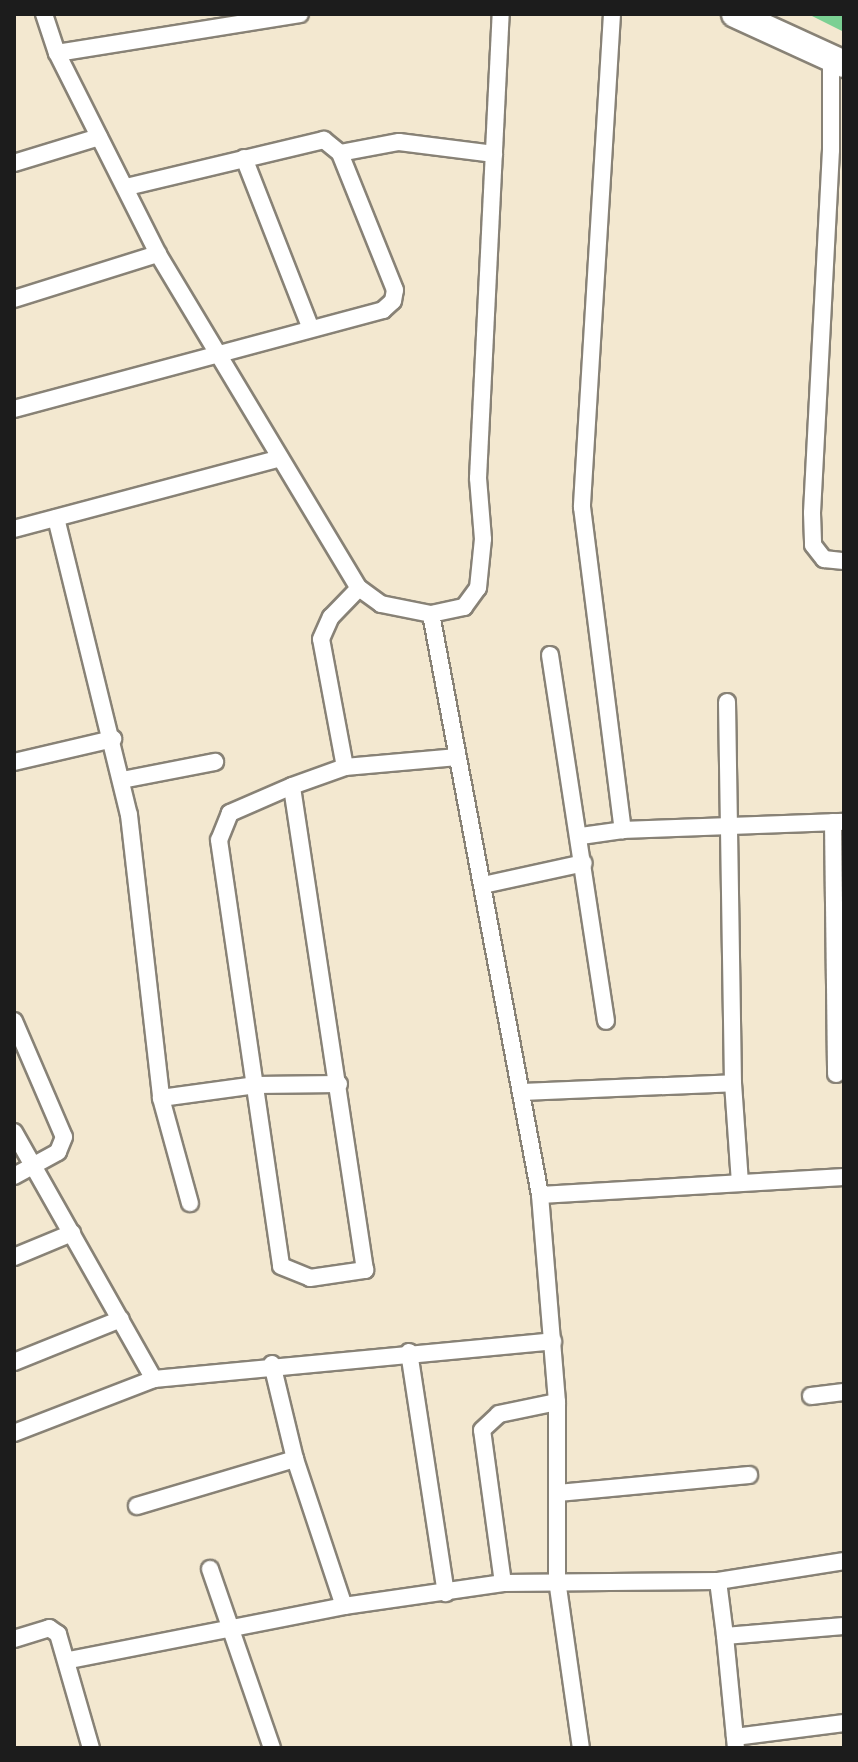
<!DOCTYPE html>
<html>
<head>
<meta charset="utf-8">
<style>
  body { margin:0 }
  #map { position:relative; width:858px; height:1762px; overflow:hidden; background:#f3e8d0; font-family:"Gochi Hand",sans-serif }
  div>[style] { position:absolute }
  .green>* { inset:0; background:#7bd093 }
  .roads { filter:drop-shadow(2px 0 #888276) drop-shadow(-2px 0 #888276) drop-shadow(0 2px #888276) drop-shadow(0 -2px #888276) }
  .street>* { height:16px; margin:-8px; padding:0 8px; transform-origin:8px; border-radius:8px; background:#fff }
  .primary>* { height:26px; margin:-13px; padding:0 13px; transform-origin:13px; border-radius:13px; background:#fff }
  span { translate:-50% -50%; white-space:nowrap; text-align:center; line-height:1.15; -webkit-text-stroke:7px #fbf7ec; paint-order:stroke }
  .frame { position:absolute; inset:0; border:16px solid #1c1c1c; pointer-events:none }
</style>
</head>
<body>
<div id="map">
  <div class="green">
    <i style="clip-path:polygon(808px 14px,844px 14px,844px 32px)"></i>
  </div>
  <div class="roads">
    <div class="street">
      <i style="left:44px;top:14px;width:41px;rotate:71.6deg"></i>
      <i style="left:57px;top:53px;width:225px;rotate:63.3deg"></i>
      <i style="left:158px;top:254px;width:390px;rotate:59deg"></i>
      <i style="left:359px;top:588px;width:27px;rotate:36deg"></i>
      <i style="left:381px;top:604px;width:51px;rotate:11.3deg"></i>
      <i style="left:431px;top:614px;width:34px;rotate:-12deg"></i>
      <i style="left:464px;top:607px;width:24px;rotate:-54deg"></i>
      <i style="left:478px;top:588px;width:49px;rotate:-84.2deg"></i>
      <i style="left:483px;top:539px;width:61px;rotate:-94.7deg"></i>
      <i style="left:478px;top:478px;width:465px;rotate:-87.2deg"></i>
      <i style="left:612px;top:14px;width:494px;rotate:93.5deg"></i>
      <i style="left:582px;top:507px;width:326px;rotate:82.8deg"></i>
      <i style="left:57px;top:53px;width:246px;rotate:-9.1deg"></i>
      <i style="left:831px;top:58px;width:92px;rotate:90deg"></i>
      <i style="left:831px;top:150px;width:363px;rotate:93deg"></i>
      <i style="left:812px;top:513px;width:32px;rotate:88deg"></i>
      <i style="left:813px;top:545px;width:18px;rotate:52deg"></i>
      <i style="left:824px;top:559px;width:20px;rotate:6deg"></i>
      <i style="left:340px;top:153px;width:60px;rotate:-10.6deg"></i>
      <i style="left:399px;top:142px;width:96px;rotate:7.2deg"></i>
      <i style="left:244px;top:158px;width:180px;rotate:68.6deg"></i>
      <i style="left:14px;top:163px;width:89px;rotate:-17deg"></i>
      <i style="left:14px;top:299px;width:151px;rotate:-17.4deg"></i>
      <i style="left:14px;top:409px;width:382px;rotate:-15deg"></i>
      <i style="left:383px;top:310px;width:13px;rotate:-42deg"></i>
      <i style="left:393px;top:301px;width:11px;rotate:-80deg"></i>
      <i style="left:395px;top:290px;width:148px;rotate:-111.9deg"></i>
      <i style="left:340px;top:153px;width:21px;rotate:-141deg"></i>
      <i style="left:324px;top:140px;width:204px;rotate:166.6deg"></i>
      <i style="left:56px;top:518px;width:306px;rotate:76.2deg"></i>
      <i style="left:129px;top:815px;width:285px;rotate:83.5deg"></i>
      <i style="left:161px;top:1098px;width:109px;rotate:74.6deg"></i>
      <i style="left:14px;top:529px;width:275px;rotate:-14.9deg"></i>
      <i style="left:431px;top:614px;width:591px;rotate:79.37deg"></i>
      <i style="left:540px;top:1195px;width:208px;rotate:85.3deg"></i>
      <i style="left:557px;top:1402px;width:178px;rotate:90deg"></i>
      <i style="left:557px;top:1580px;width:170px;rotate:81.9deg"></i>
      <i style="left:550px;top:655px;width:370px;rotate:81.3deg"></i>
      <i style="left:727px;top:702px;width:381px;rotate:89.1deg"></i>
      <i style="left:733px;top:1083px;width:99px;rotate:86deg"></i>
      <i style="left:14px;top:762px;width:102px;rotate:-13.1deg"></i>
      <i style="left:345px;top:767px;width:113px;rotate:-5.1deg"></i>
      <i style="left:122px;top:780px;width:95px;rotate:-11deg"></i>
      <i style="left:292px;top:786px;width:68px;rotate:156.5deg"></i>
      <i style="left:230px;top:813px;width:29px;rotate:112deg"></i>
      <i style="left:219px;top:840px;width:430px;rotate:81.7deg"></i>
      <i style="left:281px;top:1266px;width:31px;rotate:22deg"></i>
      <i style="left:310px;top:1278px;width:56px;rotate:-8.3deg"></i>
      <i style="left:365px;top:1270px;width:489px;rotate:-98.6deg"></i>
      <i style="left:292px;top:786px;width:56px;rotate:-19.7deg"></i>
      <i style="left:345px;top:767px;width:130px;rotate:-100.6deg"></i>
      <i style="left:321px;top:639px;width:24px;rotate:-66deg"></i>
      <i style="left:331px;top:617px;width:40px;rotate:-46deg"></i>
      <i style="left:833px;top:822px;width:252px;rotate:89.3deg"></i>
      <i style="left:581px;top:836px;width:42px;rotate:-8.1deg"></i>
      <i style="left:623px;top:830px;width:221px;rotate:-2.1deg"></i>
      <i style="left:483px;top:885px;width:103px;rotate:-12.3deg"></i>
      <i style="left:14px;top:1021px;width:126px;rotate:66.7deg"></i>
      <i style="left:64px;top:1137px;width:16px;rotate:112deg"></i>
      <i style="left:58px;top:1152px;width:50px;rotate:151.4deg"></i>
      <i style="left:522px;top:1092px;width:211px;rotate:-2.4deg"></i>
      <i style="left:161px;top:1098px;width:96px;rotate:-7.8deg"></i>
      <i style="left:256px;top:1085px;width:83px;rotate:-0.7deg"></i>
      <i style="left:14px;top:1132px;width:284px;rotate:60.5deg"></i>
      <i style="left:540px;top:1195px;width:305px;rotate:-3.4deg"></i>
      <i style="left:14px;top:1257px;width:63px;rotate:-22.5deg"></i>
      <i style="left:409px;top:1352px;width:244px;rotate:81.3deg"></i>
      <i style="left:14px;top:1362px;width:115px;rotate:-21.9deg"></i>
      <i style="left:272px;top:1364px;width:98px;rotate:76.4deg"></i>
      <i style="left:295px;top:1459px;width:155px;rotate:71.6deg"></i>
      <i style="left:811px;top:1396px;width:33px;rotate:-7deg"></i>
      <i style="left:14px;top:1433px;width:150px;rotate:-21.1deg"></i>
      <i style="left:154px;top:1379px;width:401px;rotate:-5.4deg"></i>
      <i style="left:558px;top:1493px;width:192px;rotate:-5.4deg"></i>
      <i style="left:137px;top:1506px;width:165px;rotate:-16.6deg"></i>
      <i style="left:210px;top:1569px;width:189px;rotate:70.9deg"></i>
      <i style="left:718px;top:1581px;width:55px;rotate:82.7deg"></i>
      <i style="left:725px;top:1636px;width:119px;rotate:-4.8deg"></i>
      <i style="left:503px;top:1583px;width:154px;rotate:-97.8deg"></i>
      <i style="left:482px;top:1430px;width:23px;rotate:-43deg"></i>
      <i style="left:499px;top:1414px;width:59px;rotate:-11.7deg"></i>
      <i style="left:725px;top:1636px;width:113px;rotate:84.4deg"></i>
      <i style="left:14px;top:1639px;width:37px;rotate:-17deg"></i>
      <i style="left:49px;top:1628px;width:11px;rotate:34deg"></i>
      <i style="left:58px;top:1634px;width:119px;rotate:73.9deg"></i>
      <i style="left:69px;top:1660px;width:280px;rotate:-11.1deg"></i>
      <i style="left:344px;top:1606px;width:161px;rotate:-8.2deg"></i>
      <i style="left:503px;top:1583px;width:215px;rotate:-0.5deg"></i>
      <i style="left:718px;top:1581px;width:128px;rotate:-9deg"></i>
      <i style="left:735px;top:1737px;width:110px;rotate:-7.3deg"></i>
    </div>
    <div class="primary">
      <i style="left:735px;top:14px;width:120px;rotate:24.6deg"></i>
    </div>
  </div>
  <div class="frame"></div>
</div>
</body>
</html>
